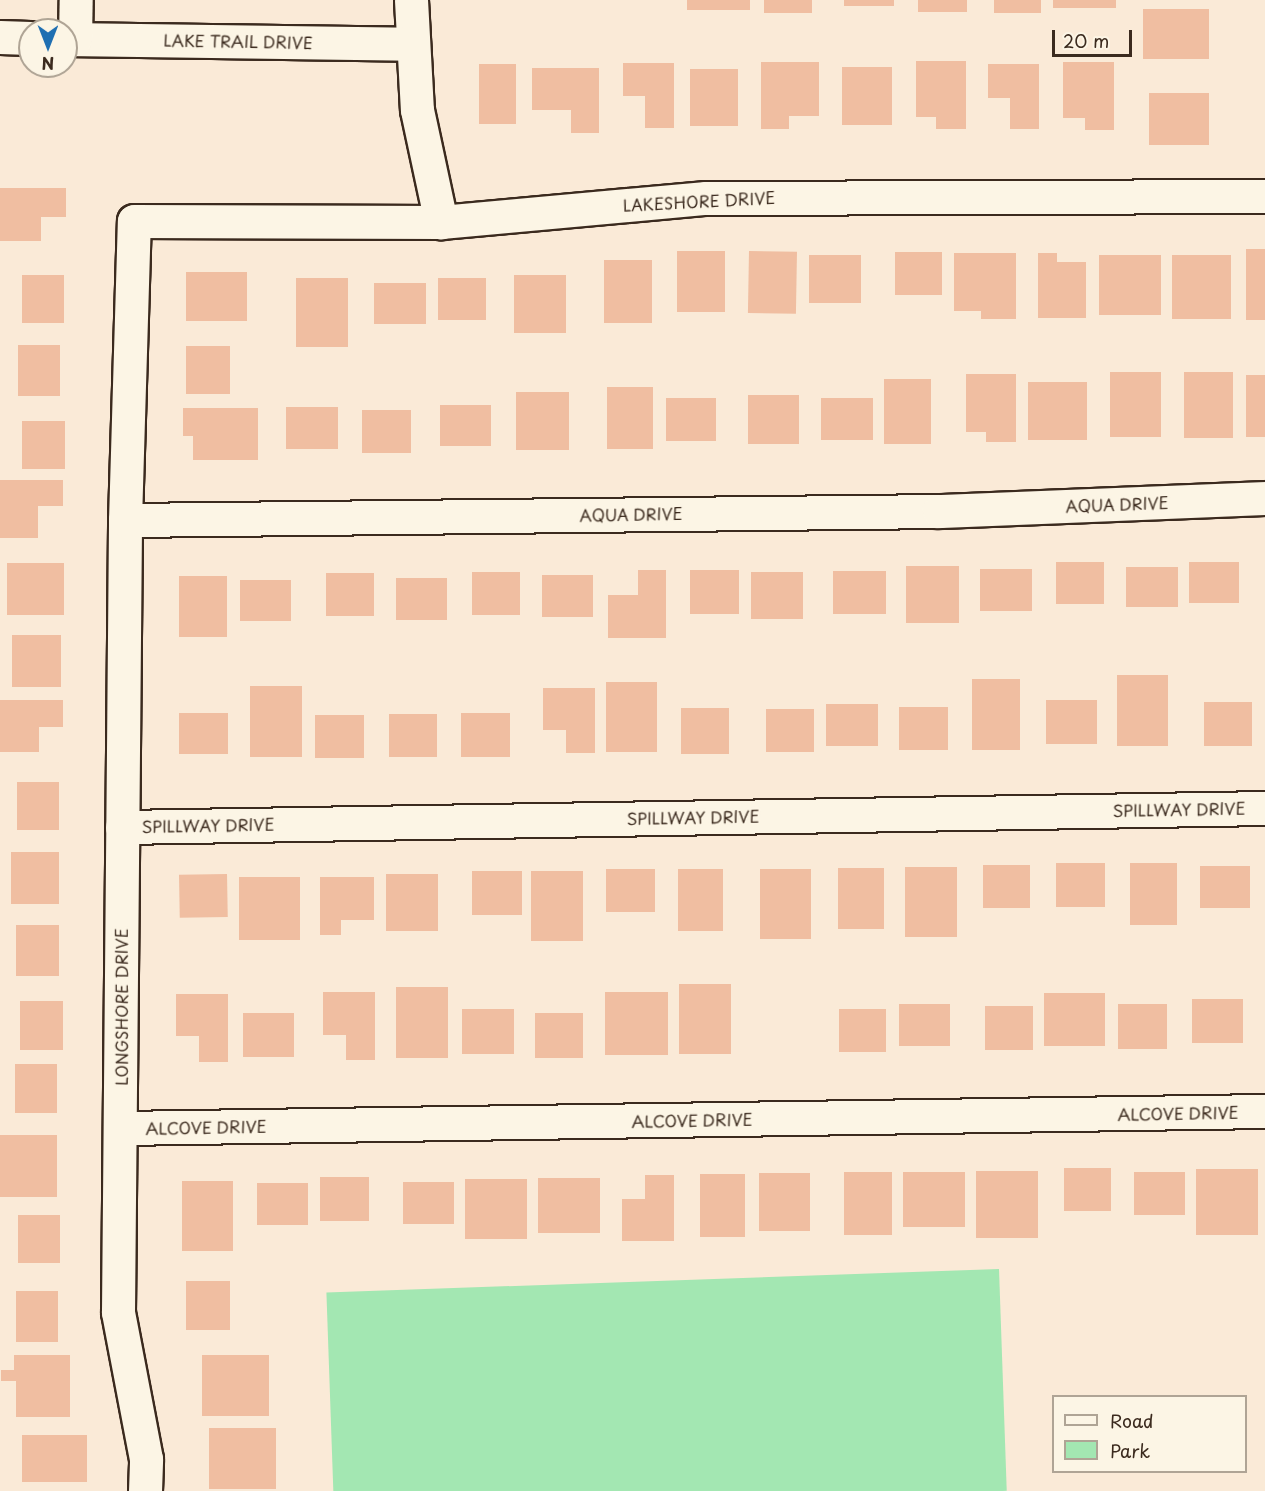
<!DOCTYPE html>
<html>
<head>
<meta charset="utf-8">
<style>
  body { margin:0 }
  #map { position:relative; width:1265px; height:1491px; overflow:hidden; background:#faead7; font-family:"Playpen Sans",sans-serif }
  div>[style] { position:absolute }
  .green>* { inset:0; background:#a3e7b2; transform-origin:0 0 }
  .building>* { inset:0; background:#f0bea1; transform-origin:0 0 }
  .roads { filter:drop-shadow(2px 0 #3b2a1e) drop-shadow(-2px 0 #3b2a1e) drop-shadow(0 2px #3b2a1e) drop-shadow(0 -2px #3b2a1e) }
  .minor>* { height:33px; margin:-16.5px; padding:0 16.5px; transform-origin:16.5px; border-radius:16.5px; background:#fcf5e5 }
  span { translate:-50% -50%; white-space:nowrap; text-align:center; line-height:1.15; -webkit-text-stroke:4.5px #fcf5e5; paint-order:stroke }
  .street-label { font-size:16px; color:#3b2a1e }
  .legend { position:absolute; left:1052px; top:1395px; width:195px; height:78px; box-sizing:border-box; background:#fcf5e5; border:2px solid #afa495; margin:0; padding:8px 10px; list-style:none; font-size:18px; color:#3b2a1e }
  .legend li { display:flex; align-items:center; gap:12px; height:30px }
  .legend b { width:30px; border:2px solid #afa495 }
  .north { position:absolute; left:18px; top:18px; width:60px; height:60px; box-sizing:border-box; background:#fcf5e5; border:2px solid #afa495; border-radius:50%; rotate:180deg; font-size:16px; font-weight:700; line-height:24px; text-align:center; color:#3b2a1e }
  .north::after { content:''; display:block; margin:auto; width:21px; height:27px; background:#1f6fb2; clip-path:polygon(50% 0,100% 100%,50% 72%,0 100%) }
  .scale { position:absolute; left:1052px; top:30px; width:80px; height:27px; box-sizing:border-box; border:3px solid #3b2a1e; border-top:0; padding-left:8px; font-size:18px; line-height:21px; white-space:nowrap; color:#3b2a1e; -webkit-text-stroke:4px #fcf5e5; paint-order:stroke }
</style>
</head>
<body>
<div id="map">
  <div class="green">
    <i style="left:999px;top:1269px;width:222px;height:673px;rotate:88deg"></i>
  </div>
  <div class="building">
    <i style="left:687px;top:0;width:63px;height:10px"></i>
    <i style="left:764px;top:0;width:48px;height:13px"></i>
    <i style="left:844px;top:0;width:50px;height:6px"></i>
    <i style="left:918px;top:0;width:49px;height:12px"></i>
    <i style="left:994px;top:0;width:47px;height:13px"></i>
    <i style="left:1053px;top:0;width:63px;height:8px"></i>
    <i style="left:1143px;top:9px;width:66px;height:50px"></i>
    <i style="clip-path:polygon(916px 61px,966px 61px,966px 129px,936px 129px,936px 117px,916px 117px)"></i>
    <i style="clip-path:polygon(761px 62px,819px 62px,819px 116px,789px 116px,789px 129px,761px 129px)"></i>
    <i style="clip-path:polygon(1063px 62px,1114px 62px,1114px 130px,1085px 130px,1085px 118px,1063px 118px)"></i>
    <i style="clip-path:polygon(623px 63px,674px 63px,674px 128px,645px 128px,645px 96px,623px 96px)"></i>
    <i style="left:479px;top:64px;width:37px;height:60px"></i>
    <i style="clip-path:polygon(988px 64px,1039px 64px,1039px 129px,1010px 129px,1010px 98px,988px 98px)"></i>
    <i style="left:842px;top:67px;width:50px;height:58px"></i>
    <i style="clip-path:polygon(532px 68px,599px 68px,599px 133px,571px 133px,571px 110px,532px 110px)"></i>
    <i style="left:690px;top:69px;width:48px;height:57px"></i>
    <i style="left:1149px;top:93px;width:60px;height:52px"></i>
    <i style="clip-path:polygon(0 188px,66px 188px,66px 217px,41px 217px,41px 241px,0 241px)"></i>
    <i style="left:1246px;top:249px;width:19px;height:71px"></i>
    <i style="left:677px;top:251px;width:48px;height:61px"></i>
    <i style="left:749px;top:251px;width:48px;height:62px;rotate:1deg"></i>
    <i style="left:895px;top:252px;width:47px;height:43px"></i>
    <i style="clip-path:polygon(954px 253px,1016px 253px,1016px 319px,981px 319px,981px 311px,954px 311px)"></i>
    <i style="clip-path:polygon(1038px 253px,1057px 253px,1057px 262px,1086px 262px,1086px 318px,1038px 318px)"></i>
    <i style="left:809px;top:255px;width:52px;height:48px"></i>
    <i style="left:1099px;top:255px;width:62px;height:60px"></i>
    <i style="left:1172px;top:255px;width:59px;height:64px"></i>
    <i style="left:604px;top:260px;width:48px;height:63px"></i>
    <i style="left:186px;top:272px;width:61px;height:49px"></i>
    <i style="left:22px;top:275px;width:42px;height:48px"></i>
    <i style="left:514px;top:275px;width:52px;height:58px"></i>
    <i style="left:296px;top:278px;width:52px;height:69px"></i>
    <i style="left:438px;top:278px;width:48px;height:42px"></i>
    <i style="left:374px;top:283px;width:52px;height:41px"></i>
    <i style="left:18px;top:345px;width:42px;height:51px"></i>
    <i style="left:186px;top:346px;width:44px;height:48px"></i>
    <i style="left:1110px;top:372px;width:51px;height:65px"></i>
    <i style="left:1184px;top:372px;width:49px;height:66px"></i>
    <i style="clip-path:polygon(966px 374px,1016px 374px,1016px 442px,986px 442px,986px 432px,966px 432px)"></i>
    <i style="left:1246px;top:375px;width:19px;height:62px"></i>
    <i style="left:884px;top:379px;width:47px;height:65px"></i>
    <i style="left:1028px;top:382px;width:59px;height:58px"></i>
    <i style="left:607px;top:387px;width:46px;height:62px"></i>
    <i style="left:516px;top:392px;width:53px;height:58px"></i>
    <i style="left:748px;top:395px;width:51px;height:49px"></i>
    <i style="left:666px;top:398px;width:50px;height:43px"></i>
    <i style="left:821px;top:398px;width:52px;height:42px"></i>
    <i style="left:440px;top:405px;width:51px;height:41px"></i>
    <i style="left:286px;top:407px;width:52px;height:42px"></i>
    <i style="clip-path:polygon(183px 408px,258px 408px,258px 460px,193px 460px,193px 436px,183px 436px)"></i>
    <i style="left:362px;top:410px;width:49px;height:43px"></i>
    <i style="left:22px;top:421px;width:43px;height:48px"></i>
    <i style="clip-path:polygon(0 480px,63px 480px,63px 506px,38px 506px,38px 538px,0 538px)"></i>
    <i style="left:1056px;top:562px;width:48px;height:42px"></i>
    <i style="left:1189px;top:562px;width:50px;height:41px"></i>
    <i style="left:7px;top:563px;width:57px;height:52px"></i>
    <i style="left:906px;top:566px;width:53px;height:57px"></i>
    <i style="left:1126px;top:567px;width:52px;height:40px"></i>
    <i style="left:980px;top:569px;width:52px;height:42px"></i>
    <i style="clip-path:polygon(638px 570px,666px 570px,666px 638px,608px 638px,608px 595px,638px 595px)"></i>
    <i style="left:690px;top:570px;width:49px;height:44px"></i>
    <i style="left:833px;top:571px;width:53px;height:43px"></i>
    <i style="left:472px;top:572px;width:48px;height:43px"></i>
    <i style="left:751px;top:572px;width:52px;height:47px"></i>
    <i style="left:326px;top:573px;width:48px;height:43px"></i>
    <i style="left:542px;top:575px;width:51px;height:42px"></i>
    <i style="left:179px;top:576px;width:48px;height:61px"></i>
    <i style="left:396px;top:578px;width:51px;height:42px"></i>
    <i style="left:240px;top:580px;width:51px;height:41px"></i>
    <i style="left:12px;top:635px;width:49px;height:52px"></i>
    <i style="left:1117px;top:675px;width:51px;height:71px"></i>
    <i style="left:972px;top:679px;width:48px;height:71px"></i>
    <i style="left:606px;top:682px;width:51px;height:70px"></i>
    <i style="left:250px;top:686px;width:52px;height:71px"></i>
    <i style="clip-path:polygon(543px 688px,595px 688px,595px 753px,566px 753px,566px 730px,543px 730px)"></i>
    <i style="clip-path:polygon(0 700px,63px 700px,63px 727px,39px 727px,39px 752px,0 752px)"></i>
    <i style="left:1046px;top:700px;width:51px;height:44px"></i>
    <i style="left:1204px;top:702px;width:48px;height:44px"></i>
    <i style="left:826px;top:704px;width:52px;height:42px"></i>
    <i style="left:899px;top:707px;width:49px;height:43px"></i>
    <i style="left:681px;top:708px;width:48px;height:46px"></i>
    <i style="left:766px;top:709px;width:48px;height:43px"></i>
    <i style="left:179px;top:713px;width:49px;height:41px"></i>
    <i style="left:461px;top:713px;width:49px;height:44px"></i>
    <i style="left:389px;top:714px;width:48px;height:43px"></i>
    <i style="left:315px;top:715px;width:49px;height:43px"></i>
    <i style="left:17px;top:782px;width:42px;height:48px"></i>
    <i style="left:11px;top:852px;width:48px;height:52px"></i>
    <i style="left:1056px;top:863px;width:49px;height:44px"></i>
    <i style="left:1130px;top:863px;width:47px;height:62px"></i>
    <i style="left:983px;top:865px;width:47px;height:43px"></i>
    <i style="left:1200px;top:866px;width:50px;height:42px"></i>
    <i style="left:905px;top:867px;width:52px;height:70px"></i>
    <i style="left:838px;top:868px;width:46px;height:61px"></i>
    <i style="left:606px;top:869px;width:49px;height:43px"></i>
    <i style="left:678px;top:869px;width:45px;height:62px"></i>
    <i style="left:760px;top:869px;width:51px;height:70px"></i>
    <i style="left:472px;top:871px;width:50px;height:44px"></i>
    <i style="left:531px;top:871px;width:52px;height:70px"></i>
    <i style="left:227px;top:874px;width:43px;height:48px;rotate:89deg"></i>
    <i style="left:386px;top:874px;width:52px;height:57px"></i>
    <i style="left:239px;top:877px;width:61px;height:63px"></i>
    <i style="clip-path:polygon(320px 877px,374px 877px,374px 920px,341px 920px,341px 935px,320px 935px)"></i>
    <i style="left:16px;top:925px;width:43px;height:51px"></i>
    <i style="left:679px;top:984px;width:52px;height:70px"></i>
    <i style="left:396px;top:987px;width:52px;height:71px"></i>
    <i style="clip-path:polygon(323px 992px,375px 992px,375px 1060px,346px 1060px,346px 1035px,323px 1035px)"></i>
    <i style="left:605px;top:992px;width:63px;height:63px"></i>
    <i style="left:1044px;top:993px;width:61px;height:53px"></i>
    <i style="clip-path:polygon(176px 994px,228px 994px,228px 1062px,199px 1062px,199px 1036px,176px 1036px)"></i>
    <i style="left:1192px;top:999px;width:51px;height:44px"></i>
    <i style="left:20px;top:1001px;width:43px;height:49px"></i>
    <i style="left:899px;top:1004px;width:51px;height:42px"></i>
    <i style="left:1118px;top:1004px;width:49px;height:45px"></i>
    <i style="left:985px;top:1006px;width:48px;height:44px"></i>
    <i style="left:462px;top:1009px;width:52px;height:45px"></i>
    <i style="left:839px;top:1009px;width:47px;height:43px"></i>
    <i style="left:243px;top:1013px;width:51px;height:44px"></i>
    <i style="left:535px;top:1013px;width:48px;height:45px"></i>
    <i style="left:15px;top:1064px;width:42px;height:49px"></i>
    <i style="left:0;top:1135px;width:57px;height:62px"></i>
    <i style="left:1064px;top:1168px;width:47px;height:43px"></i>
    <i style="left:1196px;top:1169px;width:62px;height:66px"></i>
    <i style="left:976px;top:1171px;width:62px;height:67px"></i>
    <i style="left:844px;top:1172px;width:48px;height:63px"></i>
    <i style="left:903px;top:1172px;width:62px;height:55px"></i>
    <i style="left:1134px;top:1172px;width:51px;height:43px"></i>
    <i style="left:759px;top:1173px;width:51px;height:58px"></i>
    <i style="left:700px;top:1174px;width:45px;height:63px"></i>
    <i style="clip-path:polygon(645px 1175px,674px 1175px,674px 1241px,622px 1241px,622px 1199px,645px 1199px)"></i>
    <i style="left:320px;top:1177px;width:49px;height:44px"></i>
    <i style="left:538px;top:1178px;width:62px;height:55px"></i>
    <i style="left:465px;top:1179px;width:62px;height:60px"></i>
    <i style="left:182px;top:1181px;width:51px;height:70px"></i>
    <i style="left:403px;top:1182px;width:51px;height:42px"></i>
    <i style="left:257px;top:1183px;width:51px;height:42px"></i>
    <i style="left:18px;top:1215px;width:42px;height:48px"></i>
    <i style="left:186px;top:1281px;width:44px;height:49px"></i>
    <i style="left:16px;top:1291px;width:42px;height:51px"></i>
    <i style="clip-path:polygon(14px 1355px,70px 1355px,70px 1417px,16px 1417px,16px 1381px,1px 1381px,1px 1370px,14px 1370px)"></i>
    <i style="left:202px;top:1355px;width:67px;height:61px"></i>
    <i style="left:209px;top:1428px;width:67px;height:61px"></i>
    <i style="left:22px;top:1435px;width:65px;height:47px"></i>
  </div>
  <div class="roads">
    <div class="minor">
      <i style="left:411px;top:0;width:110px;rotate:86.9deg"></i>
      <i style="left:417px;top:110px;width:115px;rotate:77.9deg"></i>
      <i style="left:0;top:37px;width:30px;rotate:2deg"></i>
      <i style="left:66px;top:39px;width:344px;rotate:0.8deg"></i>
      <i style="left:75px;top:39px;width:39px;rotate:-89deg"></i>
      <i style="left:125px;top:520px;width:814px;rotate:-0.63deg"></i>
      <i style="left:939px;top:511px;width:326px;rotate:-2.3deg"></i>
      <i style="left:122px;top:827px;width:1143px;rotate:-0.95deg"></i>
      <i style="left:120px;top:1128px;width:1145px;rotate:-0.85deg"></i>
      <i style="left:145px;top:1491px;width:32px;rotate:-88deg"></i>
      <i style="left:146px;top:1459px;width:150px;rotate:-100.8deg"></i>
      <i style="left:118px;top:1312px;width:792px;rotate:-89.49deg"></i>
      <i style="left:125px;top:520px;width:299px;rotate:-88.3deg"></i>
      <i style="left:134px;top:221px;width:307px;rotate:0.2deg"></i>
      <i style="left:441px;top:222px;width:266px;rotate:-5.2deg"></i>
      <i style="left:706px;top:198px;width:559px;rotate:-0.2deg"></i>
    </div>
  </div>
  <div class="street-label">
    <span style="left:238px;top:41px;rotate:1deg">LAKE TRAIL DRIVE</span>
    <span style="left:699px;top:201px;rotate:-3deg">LAKESHORE DRIVE</span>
    <span style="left:1117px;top:504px;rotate:-2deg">AQUA DRIVE</span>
    <span style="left:631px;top:514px;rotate:-1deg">AQUA DRIVE</span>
    <span style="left:1179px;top:809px;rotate:-1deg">SPILLWAY DRIVE</span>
    <span style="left:693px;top:817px;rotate:-1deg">SPILLWAY DRIVE</span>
    <span style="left:208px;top:825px;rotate:-1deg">SPILLWAY DRIVE</span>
    <span style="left:121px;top:1007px;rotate:-90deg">LONGSHORE DRIVE</span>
    <span style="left:1178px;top:1113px;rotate:-1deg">ALCOVE DRIVE</span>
    <span style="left:692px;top:1120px;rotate:-1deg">ALCOVE DRIVE</span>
    <span style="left:206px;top:1127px;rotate:-1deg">ALCOVE DRIVE</span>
  </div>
  <ul class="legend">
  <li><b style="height:8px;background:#fcf5e5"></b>Road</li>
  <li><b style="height:16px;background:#a3e7b2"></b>Park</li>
  </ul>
  <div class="north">N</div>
  <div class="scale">20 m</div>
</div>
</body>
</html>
